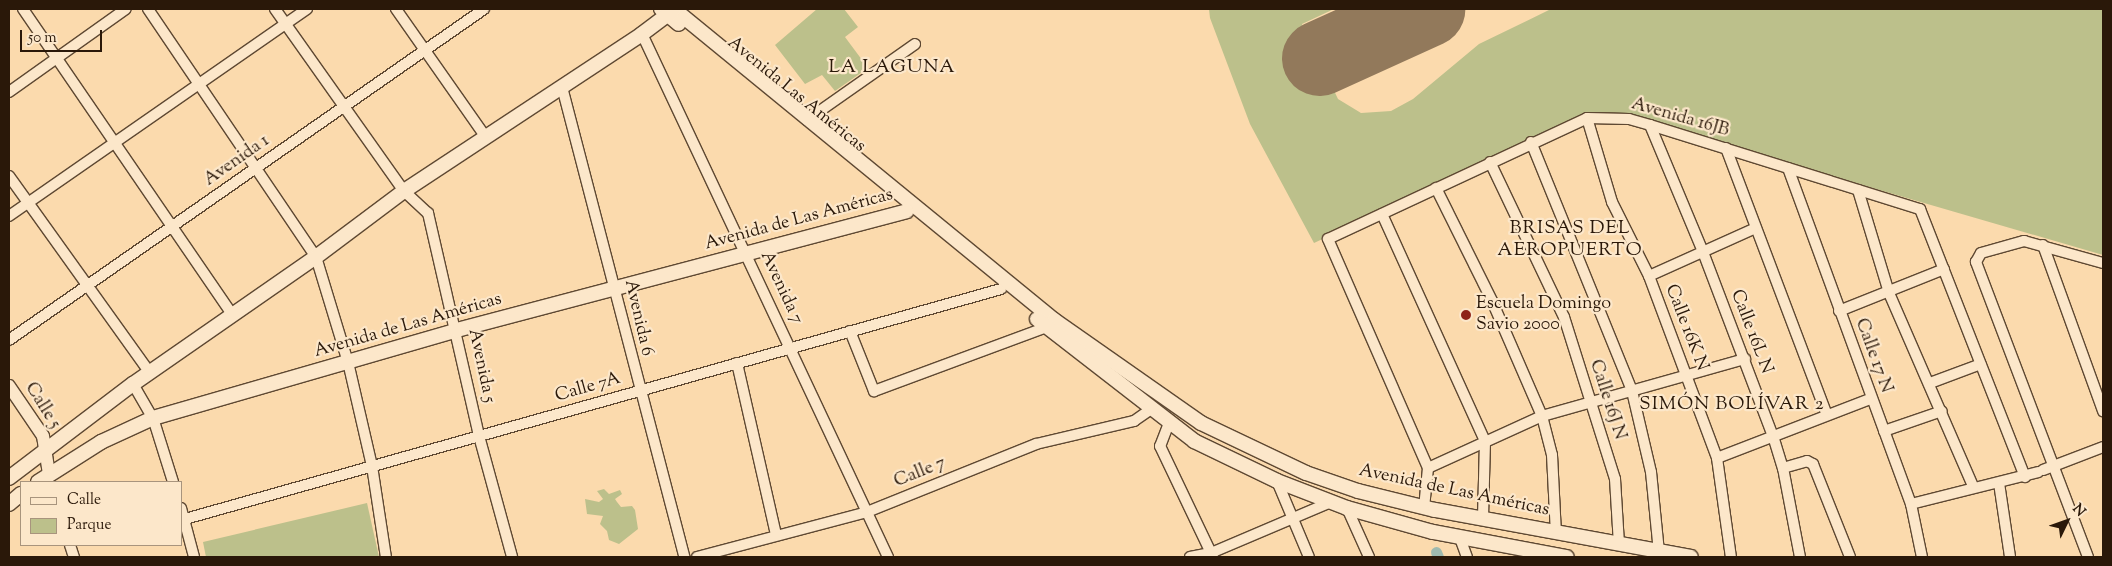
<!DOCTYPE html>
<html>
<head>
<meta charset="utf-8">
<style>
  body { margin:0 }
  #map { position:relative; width:2112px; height:566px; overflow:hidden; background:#fbdaad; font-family:"Sorts Mill Goudy",serif }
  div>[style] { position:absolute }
  .green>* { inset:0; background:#bcc08b }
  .canal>* { height:11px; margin:-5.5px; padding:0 5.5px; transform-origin:5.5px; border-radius:5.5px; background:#9fbaaf }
  .runway>* { height:75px; margin:-37.5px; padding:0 37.5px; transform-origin:37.5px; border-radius:37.5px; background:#92795b }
  .roads { filter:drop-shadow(1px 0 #5e4832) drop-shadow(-1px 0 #5e4832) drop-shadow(0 1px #5e4832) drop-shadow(0 -1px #5e4832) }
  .minor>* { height:10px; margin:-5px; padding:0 5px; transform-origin:5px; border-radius:5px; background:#fce7ca }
  .tertiary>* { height:12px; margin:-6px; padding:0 6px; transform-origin:6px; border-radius:6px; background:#fce7ca }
  .secondary>* { height:14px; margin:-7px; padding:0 7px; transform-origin:7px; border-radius:7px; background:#fce7ca }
  .dots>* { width:14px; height:14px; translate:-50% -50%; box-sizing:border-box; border:2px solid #fce7ca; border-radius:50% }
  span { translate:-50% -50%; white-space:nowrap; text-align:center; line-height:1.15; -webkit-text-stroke:4.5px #fce7ca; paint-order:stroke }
  .street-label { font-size:18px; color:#2a1809 }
  .poi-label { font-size:18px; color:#2a1809 }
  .left { translate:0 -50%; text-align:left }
  .neighbourhood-label { font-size:19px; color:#2a1809; letter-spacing:1px }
  .frame { position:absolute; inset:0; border:10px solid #2a1809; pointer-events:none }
  .legend { position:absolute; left:20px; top:481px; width:162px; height:65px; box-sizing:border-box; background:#fce7ca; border:1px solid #a8947d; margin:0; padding:6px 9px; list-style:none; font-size:15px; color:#2a1809 }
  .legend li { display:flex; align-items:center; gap:10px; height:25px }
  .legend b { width:25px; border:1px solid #a8947d }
  .north { position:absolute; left:2042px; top:496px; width:50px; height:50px; -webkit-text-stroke:4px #fce7ca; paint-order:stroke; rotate:48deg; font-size:14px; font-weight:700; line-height:20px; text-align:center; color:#2a1809 }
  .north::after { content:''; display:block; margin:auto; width:18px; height:22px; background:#2a1809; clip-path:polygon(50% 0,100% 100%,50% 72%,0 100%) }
  .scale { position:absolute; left:20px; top:30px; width:82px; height:22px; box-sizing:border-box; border:2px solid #2a1809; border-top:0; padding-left:6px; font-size:15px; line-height:18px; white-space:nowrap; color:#2a1809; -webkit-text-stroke:4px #fce7ca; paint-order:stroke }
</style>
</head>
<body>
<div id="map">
  <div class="green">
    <i style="clip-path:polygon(817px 9px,844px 9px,858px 27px,845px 37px,868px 68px,835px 91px,822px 75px,805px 84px,775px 45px)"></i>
    <i style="clip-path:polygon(1209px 9px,1334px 9px,1302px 24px,1338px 99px,1361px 113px,1391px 111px,1413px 99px,1479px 44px,1551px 9px,2103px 9px,2103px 255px,1625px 116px,1586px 116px,1314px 243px,1250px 124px,1210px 18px)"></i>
    <i style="clip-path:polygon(604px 489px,609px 494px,620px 490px,622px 494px,615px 499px,617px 502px,621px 507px,632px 506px,635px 510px,638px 529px,619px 544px,609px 540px,607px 531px,600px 524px,603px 516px,587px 514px,585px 499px,599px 502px,603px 499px,597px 491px)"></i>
    <i style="clip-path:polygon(367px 503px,379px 557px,206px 557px,203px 542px)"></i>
  </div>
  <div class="canal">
    <i style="left:1436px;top:552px;width:5px;rotate:68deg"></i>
  </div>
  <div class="runway">
    <i style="left:1319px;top:58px;width:119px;rotate:-24.4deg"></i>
  </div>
  <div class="roads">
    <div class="minor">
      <i style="left:23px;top:9px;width:372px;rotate:55.6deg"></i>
      <i style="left:148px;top:9px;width:300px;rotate:55.9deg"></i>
      <i style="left:316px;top:257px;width:110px;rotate:73.1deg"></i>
      <i style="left:348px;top:362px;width:107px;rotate:77deg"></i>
      <i style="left:372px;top:466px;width:92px;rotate:81.3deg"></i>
      <i style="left:275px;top:9px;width:223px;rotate:54.7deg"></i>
      <i style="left:404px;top:191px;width:33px;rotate:43deg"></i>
      <i style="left:428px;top:213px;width:229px;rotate:77.1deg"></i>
      <i style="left:479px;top:436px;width:125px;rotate:74.7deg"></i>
      <i style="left:396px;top:9px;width:155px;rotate:55deg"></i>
      <i style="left:642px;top:34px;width:578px;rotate:64.81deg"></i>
      <i style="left:562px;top:87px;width:486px;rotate:75.4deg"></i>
      <i style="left:9px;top:92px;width:143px;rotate:-35.4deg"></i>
      <i style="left:1587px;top:118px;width:88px;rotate:73.4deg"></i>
      <i style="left:1612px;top:202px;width:83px;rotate:63.4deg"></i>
      <i style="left:1649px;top:276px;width:194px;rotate:69.5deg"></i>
      <i style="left:1717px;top:458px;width:100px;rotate:82deg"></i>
      <i style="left:807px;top:120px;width:132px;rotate:-35.1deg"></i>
      <i style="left:1650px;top:125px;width:138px;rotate:67.3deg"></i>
      <i style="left:1703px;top:252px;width:197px;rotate:69.2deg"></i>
      <i style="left:1773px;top:436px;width:34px;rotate:73deg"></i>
      <i style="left:1783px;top:468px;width:91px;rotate:79.2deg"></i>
      <i style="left:1531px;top:142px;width:269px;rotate:67.9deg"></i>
      <i style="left:1632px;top:391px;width:83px;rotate:76.8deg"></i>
      <i style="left:1651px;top:472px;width:80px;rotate:84.3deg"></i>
      <i style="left:1726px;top:148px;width:285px;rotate:69.3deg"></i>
      <i style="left:1490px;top:162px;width:172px;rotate:64.5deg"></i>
      <i style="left:1564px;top:317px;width:170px;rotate:72.5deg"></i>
      <i style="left:1615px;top:479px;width:66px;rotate:86.5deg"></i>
      <i style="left:1788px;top:168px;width:358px;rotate:69.9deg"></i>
      <i style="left:1911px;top:504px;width:54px;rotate:78.3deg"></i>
      <i style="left:9px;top:176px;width:242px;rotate:54.4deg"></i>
      <i style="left:1436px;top:188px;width:126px;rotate:63.6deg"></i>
      <i style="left:1492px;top:301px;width:125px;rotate:66.5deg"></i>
      <i style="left:1542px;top:416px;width:40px;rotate:75.6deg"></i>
      <i style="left:1552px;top:455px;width:78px;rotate:87.1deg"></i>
      <i style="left:1858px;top:190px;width:108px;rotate:73.2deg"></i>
      <i style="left:1889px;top:293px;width:210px;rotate:66.5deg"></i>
      <i style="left:1382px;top:214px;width:249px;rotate:65.6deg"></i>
      <i style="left:1485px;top:441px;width:77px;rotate:91.5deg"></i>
      <i style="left:9px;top:216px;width:363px;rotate:-34.8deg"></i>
      <i style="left:2043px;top:245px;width:177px;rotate:70.1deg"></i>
      <i style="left:1649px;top:276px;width:117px;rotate:-24.2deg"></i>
      <i style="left:1839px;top:311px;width:113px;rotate:-21.8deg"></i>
      <i style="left:850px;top:331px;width:65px;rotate:68.2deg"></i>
      <i style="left:874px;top:391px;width:184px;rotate:-20.3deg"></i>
      <i style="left:9px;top:340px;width:579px;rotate:-34.87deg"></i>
      <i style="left:737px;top:363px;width:176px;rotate:77.2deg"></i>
      <i style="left:1930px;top:383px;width:54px;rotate:-20.4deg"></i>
      <i style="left:133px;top:384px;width:39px;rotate:60deg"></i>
      <i style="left:153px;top:418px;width:67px;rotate:72.6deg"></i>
      <i style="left:1169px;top:423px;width:25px;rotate:111deg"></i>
      <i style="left:1160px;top:446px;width:123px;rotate:64.5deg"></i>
      <i style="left:1884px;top:431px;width:61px;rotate:-19deg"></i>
      <i style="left:1717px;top:458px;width:164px;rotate:-21.1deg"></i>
      <i style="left:1428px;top:468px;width:125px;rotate:-24.5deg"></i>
      <i style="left:1542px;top:416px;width:211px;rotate:-15.7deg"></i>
      <i style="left:1783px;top:468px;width:25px;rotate:-16deg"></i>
      <i style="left:1807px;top:461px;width:7px;rotate:27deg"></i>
      <i style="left:1813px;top:464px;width:100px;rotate:68.3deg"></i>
      <i style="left:2043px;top:470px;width:64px;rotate:-21deg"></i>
      <i style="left:1277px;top:481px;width:82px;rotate:67.2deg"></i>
      <i style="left:1999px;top:483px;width:75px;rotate:81.5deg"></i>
      <i style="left:1911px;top:504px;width:131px;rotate:-14.1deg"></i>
      <i style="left:181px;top:508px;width:51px;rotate:75.1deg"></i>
      <i style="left:1347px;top:508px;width:54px;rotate:65.8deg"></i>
      <i style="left:1424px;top:508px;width:40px;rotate:-84.3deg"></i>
      <i style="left:1428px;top:468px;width:250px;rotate:-113.6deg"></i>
      <i style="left:1328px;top:239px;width:286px;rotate:-25deg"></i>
      <i style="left:1587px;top:118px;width:42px;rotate:1.4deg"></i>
      <i style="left:1629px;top:119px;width:22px;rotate:16deg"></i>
      <i style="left:1650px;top:125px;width:283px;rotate:17.3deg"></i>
      <i style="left:1920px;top:209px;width:288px;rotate:68.6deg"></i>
      <i style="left:185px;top:519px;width:848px;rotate:-15.74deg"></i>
      <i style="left:1460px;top:538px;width:20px;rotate:70deg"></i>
      <i style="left:70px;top:545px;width:13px;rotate:72deg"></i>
      <i style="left:697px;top:557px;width:176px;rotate:-14.8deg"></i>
      <i style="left:867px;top:512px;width:182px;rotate:-21.9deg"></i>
      <i style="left:1036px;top:444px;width:101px;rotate:-13.2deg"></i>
      <i style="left:1134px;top:421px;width:19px;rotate:-35deg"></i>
      <i style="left:1190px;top:557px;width:21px;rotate:-11deg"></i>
      <i style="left:1211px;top:553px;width:130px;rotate:-23deg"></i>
      <i style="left:2088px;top:557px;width:316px;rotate:-110.8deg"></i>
      <i style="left:1976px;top:262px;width:10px;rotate:-61deg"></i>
      <i style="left:1981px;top:253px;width:45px;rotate:-15.6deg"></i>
      <i style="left:2024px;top:241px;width:82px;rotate:15.6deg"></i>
    </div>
    <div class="tertiary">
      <i style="left:9px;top:386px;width:60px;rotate:55.8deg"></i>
      <i style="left:43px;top:436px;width:38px;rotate:81deg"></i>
    </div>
    <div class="secondary">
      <i style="left:661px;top:9px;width:23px;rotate:40deg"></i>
      <i style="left:674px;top:9px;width:491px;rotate:39.3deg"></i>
      <i style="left:1054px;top:320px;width:179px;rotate:35deg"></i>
      <i style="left:1201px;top:423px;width:116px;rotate:25.5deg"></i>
      <i style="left:1306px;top:473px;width:55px;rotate:19.1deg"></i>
      <i style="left:1358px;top:491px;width:79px;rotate:13.9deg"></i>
      <i style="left:1435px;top:510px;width:260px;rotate:10.4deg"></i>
      <i style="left:1037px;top:319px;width:199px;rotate:37.8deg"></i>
      <i style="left:1194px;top:441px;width:92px;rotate:25.7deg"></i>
      <i style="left:1277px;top:481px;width:75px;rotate:21.1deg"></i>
      <i style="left:1347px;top:508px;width:89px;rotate:15.6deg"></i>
      <i style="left:1433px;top:532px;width:136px;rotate:10.6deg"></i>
      <i style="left:9px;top:478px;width:156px;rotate:-37.2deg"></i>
      <i style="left:133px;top:384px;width:223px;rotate:-34.8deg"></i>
      <i style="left:316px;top:257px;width:110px;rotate:-36.9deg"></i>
      <i style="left:404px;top:191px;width:285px;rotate:-33.4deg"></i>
      <i style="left:642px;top:34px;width:40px;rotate:-37deg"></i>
      <i style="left:38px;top:482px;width:75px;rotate:-32.4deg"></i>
      <i style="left:101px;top:442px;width:57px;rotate:-24.8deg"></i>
      <i style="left:153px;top:418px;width:316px;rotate:-16.1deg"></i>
      <i style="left:457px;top:330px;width:465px;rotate:-14.8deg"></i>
      <i style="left:9px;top:504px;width:16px;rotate:-40deg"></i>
    </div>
  </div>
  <div class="dots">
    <i style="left:1466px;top:315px;background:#8f2418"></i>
  </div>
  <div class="street-label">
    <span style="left:796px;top:95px;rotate:39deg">Avenida Las Américas</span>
    <span style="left:1680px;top:118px;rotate:16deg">Avenida 16JB</span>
    <span style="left:237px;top:161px;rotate:-35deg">Avenida 1</span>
    <span style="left:799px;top:220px;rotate:-15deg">Avenida de Las Américas</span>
    <span style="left:781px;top:288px;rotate:65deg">Avenida 7</span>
    <span style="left:638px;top:318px;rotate:77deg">Avenida 6</span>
    <span style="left:408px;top:326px;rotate:-16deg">Avenida de Las Américas</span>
    <span style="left:1686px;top:328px;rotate:69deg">Calle 16K N</span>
    <span style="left:1751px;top:332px;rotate:69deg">Calle 16L N</span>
    <span style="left:1873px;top:356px;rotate:70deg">Calle 17 N</span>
    <span style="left:481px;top:366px;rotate:78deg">Avenida 5</span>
    <span style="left:588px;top:388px;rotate:-16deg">Calle 7A</span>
    <span style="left:1607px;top:400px;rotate:72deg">Calle 16J N</span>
    <span style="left:42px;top:406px;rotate:58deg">Calle 5</span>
    <span style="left:920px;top:473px;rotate:-22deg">Calle 7</span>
    <span style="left:1454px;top:491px;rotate:12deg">Avenida de Las Américas</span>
  </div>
  <div class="poi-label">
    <span class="left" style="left:1476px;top:315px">Escuela Domingo<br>Savio 2000</span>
  </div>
  <div class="neighbourhood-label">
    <span style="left:892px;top:68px">LA LAGUNA</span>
    <span style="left:1570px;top:240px">BRISAS DEL<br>AEROPUERTO</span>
    <span style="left:1732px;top:405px">SIMÓN BOLÍVAR 2</span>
  </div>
  <div class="frame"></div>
  <ul class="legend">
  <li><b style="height:6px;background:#fce7ca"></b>Calle</li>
  <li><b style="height:14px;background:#bcc08b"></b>Parque</li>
  </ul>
  <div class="north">N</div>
  <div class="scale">50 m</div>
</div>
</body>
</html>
